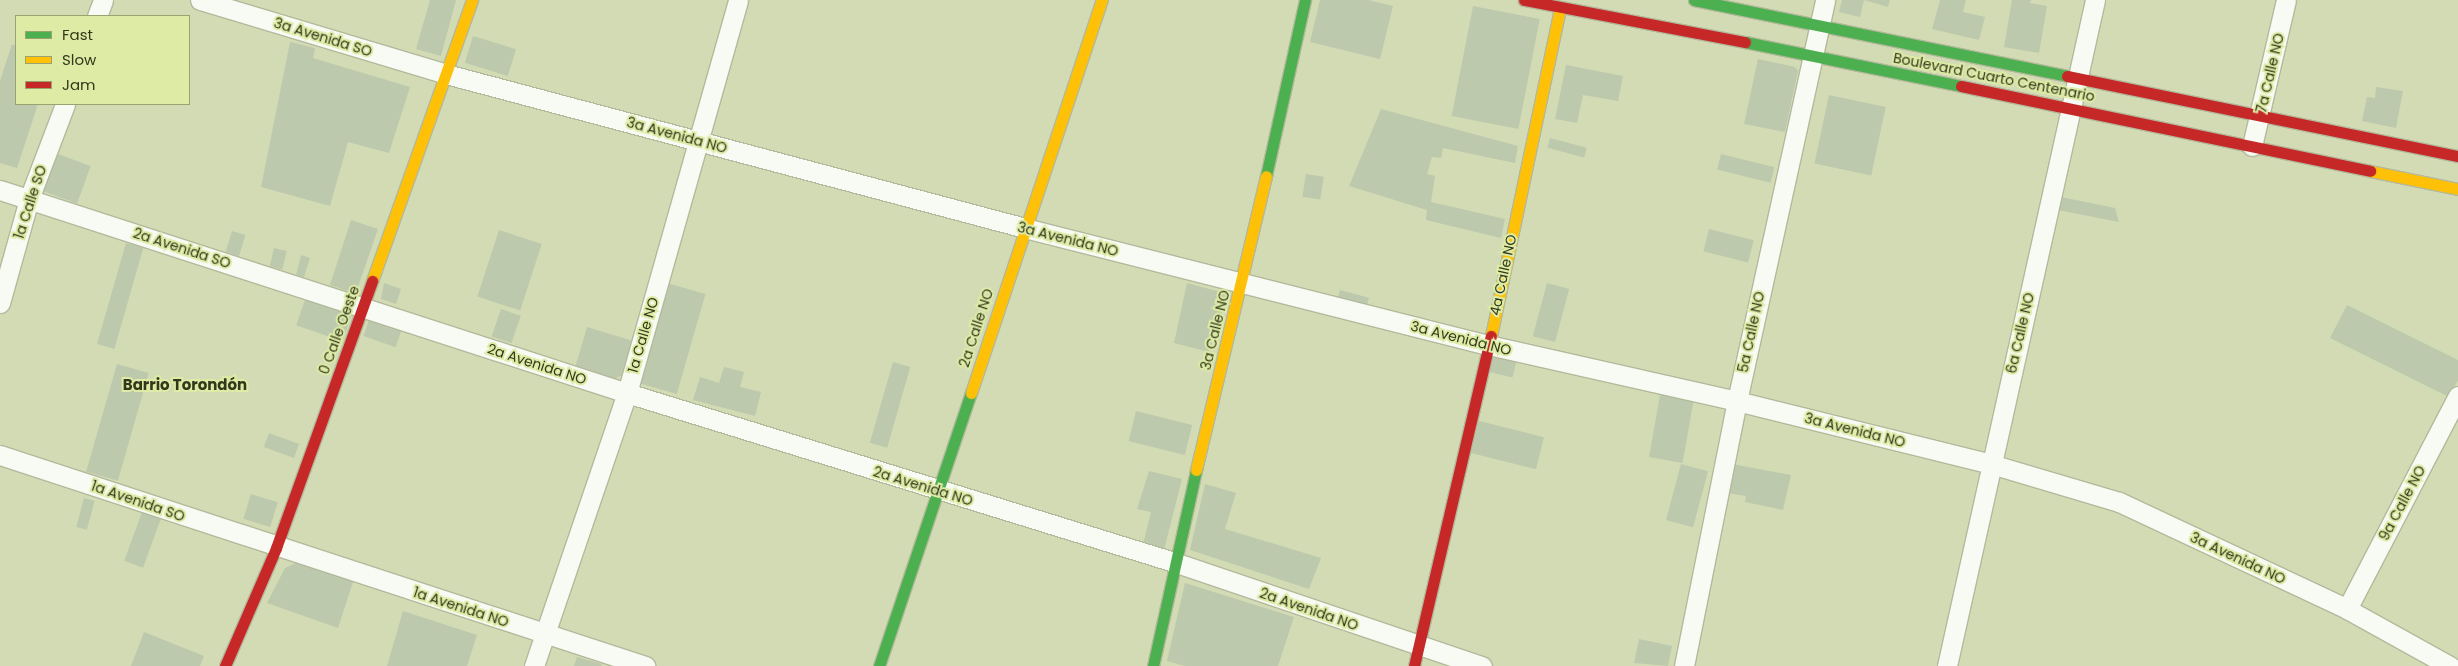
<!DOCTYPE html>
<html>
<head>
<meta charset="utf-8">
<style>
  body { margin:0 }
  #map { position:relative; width:2458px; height:666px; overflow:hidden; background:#d3dbb5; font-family:Poppins,sans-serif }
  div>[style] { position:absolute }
  .building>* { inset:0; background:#bcc9ac; transform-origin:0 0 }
  .roads { filter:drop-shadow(1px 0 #b3b99b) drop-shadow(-1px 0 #b3b99b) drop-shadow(0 1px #b3b99b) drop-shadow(0 -1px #b3b99b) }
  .street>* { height:19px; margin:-9.5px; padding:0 9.5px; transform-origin:9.5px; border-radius:9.5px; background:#f8faf4 }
  .fast>* { height:11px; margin:-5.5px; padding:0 5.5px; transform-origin:5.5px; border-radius:5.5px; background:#4caf50 }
  .slow>* { height:11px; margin:-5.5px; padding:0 5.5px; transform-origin:5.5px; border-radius:5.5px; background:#ffc107 }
  .jam>* { height:11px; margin:-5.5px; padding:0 5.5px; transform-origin:5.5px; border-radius:5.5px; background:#c62828 }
  span { translate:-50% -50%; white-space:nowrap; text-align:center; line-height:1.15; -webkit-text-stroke:4px #ddeba5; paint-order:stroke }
  .street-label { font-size:14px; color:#33381c }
  .neighbourhood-label { font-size:15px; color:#33381c; font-weight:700 }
  .legend { position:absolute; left:15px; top:15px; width:175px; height:90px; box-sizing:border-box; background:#ddeba5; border:1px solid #99a36e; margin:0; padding:6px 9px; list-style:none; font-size:15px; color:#33381c }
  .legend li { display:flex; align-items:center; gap:10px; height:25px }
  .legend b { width:25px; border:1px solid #99a36e }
</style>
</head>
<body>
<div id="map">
  <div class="building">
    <i style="clip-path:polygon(430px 0,456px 0,441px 56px,416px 49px)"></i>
    <i style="clip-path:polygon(1320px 0,1368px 0,1393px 6px,1380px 59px,1310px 42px)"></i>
    <i style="clip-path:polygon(1842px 0,1864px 0,1860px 17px,1839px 12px)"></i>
    <i style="clip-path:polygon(1864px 0,1890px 0,1888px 7px)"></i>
    <i style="clip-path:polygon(1940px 0,1966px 0,1963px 12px,1985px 17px,1979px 40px,1932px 29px)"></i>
    <i style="clip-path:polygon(2012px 0,2031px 0,2030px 3px,2047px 6px,2039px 53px,2004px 47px)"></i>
    <i style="left:1473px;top:6px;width:68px;height:112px;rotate:11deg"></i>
    <i style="left:473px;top:36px;width:45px;height:28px;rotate:17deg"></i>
    <i style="clip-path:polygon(290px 42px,315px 48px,313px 58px,410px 87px,389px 153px,348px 142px,330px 206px,261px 187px)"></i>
    <i style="clip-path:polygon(12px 44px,16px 46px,16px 104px,38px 104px,17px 168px,0 163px,0 81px)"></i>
    <i style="clip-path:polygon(1758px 59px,1795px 67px,1798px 71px,1785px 132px,1744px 124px)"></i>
    <i style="clip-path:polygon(1566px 65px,1623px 76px,1618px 101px,1583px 95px,1577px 123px,1555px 119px)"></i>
    <i style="clip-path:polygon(2376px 87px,2403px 91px,2396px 128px,2362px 121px,2367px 97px,2375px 98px)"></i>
    <i style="left:1829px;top:95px;width:58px;height:70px;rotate:12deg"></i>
    <i style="clip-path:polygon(1381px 109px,1518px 146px,1515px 163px,1443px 148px,1441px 158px,1432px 157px,1427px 174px,1435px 176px,1431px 202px,1505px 219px,1501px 238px,1426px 220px,1427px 210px,1349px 186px)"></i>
    <i style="left:1550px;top:138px;width:38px;height:10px;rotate:15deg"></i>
    <i style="left:55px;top:153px;width:38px;height:40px;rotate:20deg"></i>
    <i style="left:1721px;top:154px;width:55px;height:16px;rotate:14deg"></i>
    <i style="left:1306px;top:174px;width:18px;height:23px;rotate:9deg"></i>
    <i style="clip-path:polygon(2061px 197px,2115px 208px,2119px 222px,2058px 210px)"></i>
    <i style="clip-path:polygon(351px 220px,378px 229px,358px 287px,351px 292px,330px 285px)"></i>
    <i style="left:1709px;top:229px;width:46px;height:23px;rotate:14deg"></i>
    <i style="left:499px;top:230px;width:45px;height:70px;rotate:18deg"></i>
    <i style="left:232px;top:231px;width:14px;height:22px;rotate:17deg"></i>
    <i style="left:126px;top:243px;width:18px;height:105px;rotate:16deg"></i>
    <i style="left:274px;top:248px;width:13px;height:19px;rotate:13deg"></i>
    <i style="clip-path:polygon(301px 255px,310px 258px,304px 277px,296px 275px)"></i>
    <i style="clip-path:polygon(384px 283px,401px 289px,396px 304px,381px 299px)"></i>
    <i style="left:667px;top:283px;width:40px;height:104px;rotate:16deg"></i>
    <i style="clip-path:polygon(1187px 283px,1228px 294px,1209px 352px,1174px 343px)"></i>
    <i style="left:1547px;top:283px;width:23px;height:55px;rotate:15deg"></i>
    <i style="left:1340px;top:290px;width:30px;height:14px;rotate:15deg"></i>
    <i style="left:306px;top:297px;width:49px;height:30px;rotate:19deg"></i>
    <i style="clip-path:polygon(2347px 305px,2458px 360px,2458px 380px,2449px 397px,2330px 338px)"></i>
    <i style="left:501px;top:309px;width:21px;height:29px;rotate:19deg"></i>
    <i style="left:369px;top:320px;width:34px;height:17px;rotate:19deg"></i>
    <i style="clip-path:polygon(587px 327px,633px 341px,623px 375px,613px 379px,575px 368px)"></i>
    <i style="left:1492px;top:356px;width:25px;height:16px;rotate:14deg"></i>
    <i style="left:893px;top:362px;width:18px;height:84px;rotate:16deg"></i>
    <i style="left:117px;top:364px;width:33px;height:112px;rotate:16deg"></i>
    <i style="clip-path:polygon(724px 367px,744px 372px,740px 387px,761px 392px,755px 416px,693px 400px,700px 377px,719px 383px)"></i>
    <i style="left:1660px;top:395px;width:34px;height:63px;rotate:10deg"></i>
    <i style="left:1136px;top:411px;width:58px;height:31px;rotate:14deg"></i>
    <i style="left:1479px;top:421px;width:67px;height:33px;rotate:14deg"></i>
    <i style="left:269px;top:433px;width:32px;height:15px;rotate:20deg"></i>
    <i style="left:1681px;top:464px;width:28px;height:58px;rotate:15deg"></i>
    <i style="clip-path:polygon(1732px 464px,1791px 475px,1783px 510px,1745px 502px,1746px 496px,1727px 493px)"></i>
    <i style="clip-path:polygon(1149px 471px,1182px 479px,1164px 550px,1143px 544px,1151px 512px,1137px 509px)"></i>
    <i style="clip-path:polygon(1205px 484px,1236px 493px,1225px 529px,1321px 558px,1309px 589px,1190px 550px)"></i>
    <i style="left:251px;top:494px;width:28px;height:26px;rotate:17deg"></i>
    <i style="left:84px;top:498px;width:11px;height:30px;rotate:15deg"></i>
    <i style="left:142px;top:512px;width:20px;height:52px;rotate:20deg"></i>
    <i style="clip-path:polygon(298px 562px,353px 582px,338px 628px,267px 603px,285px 568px)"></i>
    <i style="clip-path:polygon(1185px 583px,1294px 617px,1278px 666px,1185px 666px,1167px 661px)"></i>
    <i style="clip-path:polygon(403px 611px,477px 635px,467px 666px,387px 666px)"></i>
    <i style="clip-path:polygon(144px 632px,204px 656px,200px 666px,131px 666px)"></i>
    <i style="clip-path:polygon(1639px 639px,1672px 646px,1668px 666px,1634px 663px)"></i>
    <i style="clip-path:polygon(577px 657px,602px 664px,601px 666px,574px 666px)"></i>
  </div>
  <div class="roads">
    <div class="street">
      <i style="left:200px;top:0;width:257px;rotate:16.7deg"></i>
      <i style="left:446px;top:74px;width:599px;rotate:14.89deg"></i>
      <i style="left:1025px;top:228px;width:479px;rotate:14.2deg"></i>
      <i style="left:1489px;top:345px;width:254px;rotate:12.7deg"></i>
      <i style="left:1737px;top:401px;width:262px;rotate:13.9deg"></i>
      <i style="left:1991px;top:464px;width:134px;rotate:16.5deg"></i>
      <i style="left:2119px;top:502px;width:252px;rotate:25.1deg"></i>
      <i style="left:2347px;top:609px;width:118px;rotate:29deg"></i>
      <i style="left:97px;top:16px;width:17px;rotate:-69deg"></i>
      <i style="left:2252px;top:146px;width:150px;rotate:-76.9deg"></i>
      <i style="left:0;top:190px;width:659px;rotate:17.94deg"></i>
      <i style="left:627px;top:393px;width:573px;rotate:17.17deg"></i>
      <i style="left:1174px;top:562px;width:325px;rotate:18.7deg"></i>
      <i style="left:0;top:303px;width:108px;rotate:-74.4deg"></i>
      <i style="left:29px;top:199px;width:102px;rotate:-69.2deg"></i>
      <i style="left:0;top:455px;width:679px;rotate:18.11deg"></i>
      <i style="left:2347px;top:609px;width:240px;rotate:-62.5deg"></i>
      <i style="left:534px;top:666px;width:288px;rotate:-71.2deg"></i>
      <i style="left:627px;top:393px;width:408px;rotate:-74.2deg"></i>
      <i style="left:1684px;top:666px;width:270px;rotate:-78.7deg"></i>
      <i style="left:1737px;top:401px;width:411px;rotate:-77.6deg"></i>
      <i style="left:1947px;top:666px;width:682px;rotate:-77.47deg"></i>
    </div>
    <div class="fast">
      <i style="left:1694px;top:0;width:381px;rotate:11.5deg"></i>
      <i style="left:1745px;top:42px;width:220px;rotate:11.5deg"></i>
      <i style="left:1266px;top:176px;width:180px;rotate:-77.5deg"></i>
      <i style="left:879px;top:666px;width:288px;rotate:-71.4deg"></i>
      <i style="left:1153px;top:666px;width:201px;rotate:-77.6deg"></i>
    </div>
    <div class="slow">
      <i style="left:2370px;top:171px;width:90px;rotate:11.6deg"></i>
      <i style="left:372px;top:281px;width:298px;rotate:-70.4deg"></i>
      <i style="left:1491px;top:336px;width:335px;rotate:-78.1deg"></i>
      <i style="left:971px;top:393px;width:414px;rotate:-71.6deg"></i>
      <i style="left:1196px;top:470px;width:302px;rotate:-76.6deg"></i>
    </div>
    <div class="jam">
      <i style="left:1524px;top:0;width:225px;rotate:10.8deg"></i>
      <i style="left:2067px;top:76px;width:399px;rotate:11.6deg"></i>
      <i style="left:1961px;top:86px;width:418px;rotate:11.7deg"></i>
      <i style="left:225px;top:666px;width:129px;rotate:-66.6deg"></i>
      <i style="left:276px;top:548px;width:284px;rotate:-70.2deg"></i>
      <i style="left:1414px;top:666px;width:339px;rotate:-76.9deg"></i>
    </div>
  </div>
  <div class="street-label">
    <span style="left:323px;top:37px;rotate:17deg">3a Avenida SO</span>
    <span style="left:2270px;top:73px;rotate:-77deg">7a Calle NO</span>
    <span style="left:1994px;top:77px;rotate:11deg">Boulevard Cuarto Centenario</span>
    <span style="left:677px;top:135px;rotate:15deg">3a Avenida NO</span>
    <span style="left:30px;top:202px;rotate:-72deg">1a Calle SO</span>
    <span style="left:1068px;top:239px;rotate:14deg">3a Avenida NO</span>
    <span style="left:182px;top:248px;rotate:18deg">2a Avenida SO</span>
    <span style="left:1503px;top:275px;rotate:-78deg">4a Calle NO</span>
    <span style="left:976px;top:328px;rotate:-72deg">2a Calle NO</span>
    <span style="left:339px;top:330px;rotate:-70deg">0 Calle Oeste</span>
    <span style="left:1215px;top:330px;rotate:-76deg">3a Calle NO</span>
    <span style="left:1751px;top:332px;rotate:-78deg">5a Calle NO</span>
    <span style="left:2020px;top:333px;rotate:-77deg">6a Calle NO</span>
    <span style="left:643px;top:335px;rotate:-74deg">1a Calle NO</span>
    <span style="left:1461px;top:338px;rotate:14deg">3a Avenida NO</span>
    <span style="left:537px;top:364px;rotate:18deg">2a Avenida NO</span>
    <span style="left:1855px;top:430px;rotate:14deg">3a Avenida NO</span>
    <span style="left:923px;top:486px;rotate:17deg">2a Avenida NO</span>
    <span style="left:138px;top:501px;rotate:19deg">1a Avenida SO</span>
    <span style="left:2402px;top:503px;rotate:-62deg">9a Calle NO</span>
    <span style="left:2238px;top:558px;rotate:25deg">3a Avenida NO</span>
    <span style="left:461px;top:607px;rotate:18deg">1a Avenida NO</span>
    <span style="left:1309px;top:609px;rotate:19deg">2a Avenida NO</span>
  </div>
  <div class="neighbourhood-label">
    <span style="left:185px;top:385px">Barrio Torondón</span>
  </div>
  <ul class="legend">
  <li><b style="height:6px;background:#4caf50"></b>Fast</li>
  <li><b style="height:6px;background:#ffc107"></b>Slow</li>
  <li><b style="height:6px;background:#c62828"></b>Jam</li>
  </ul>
</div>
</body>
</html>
